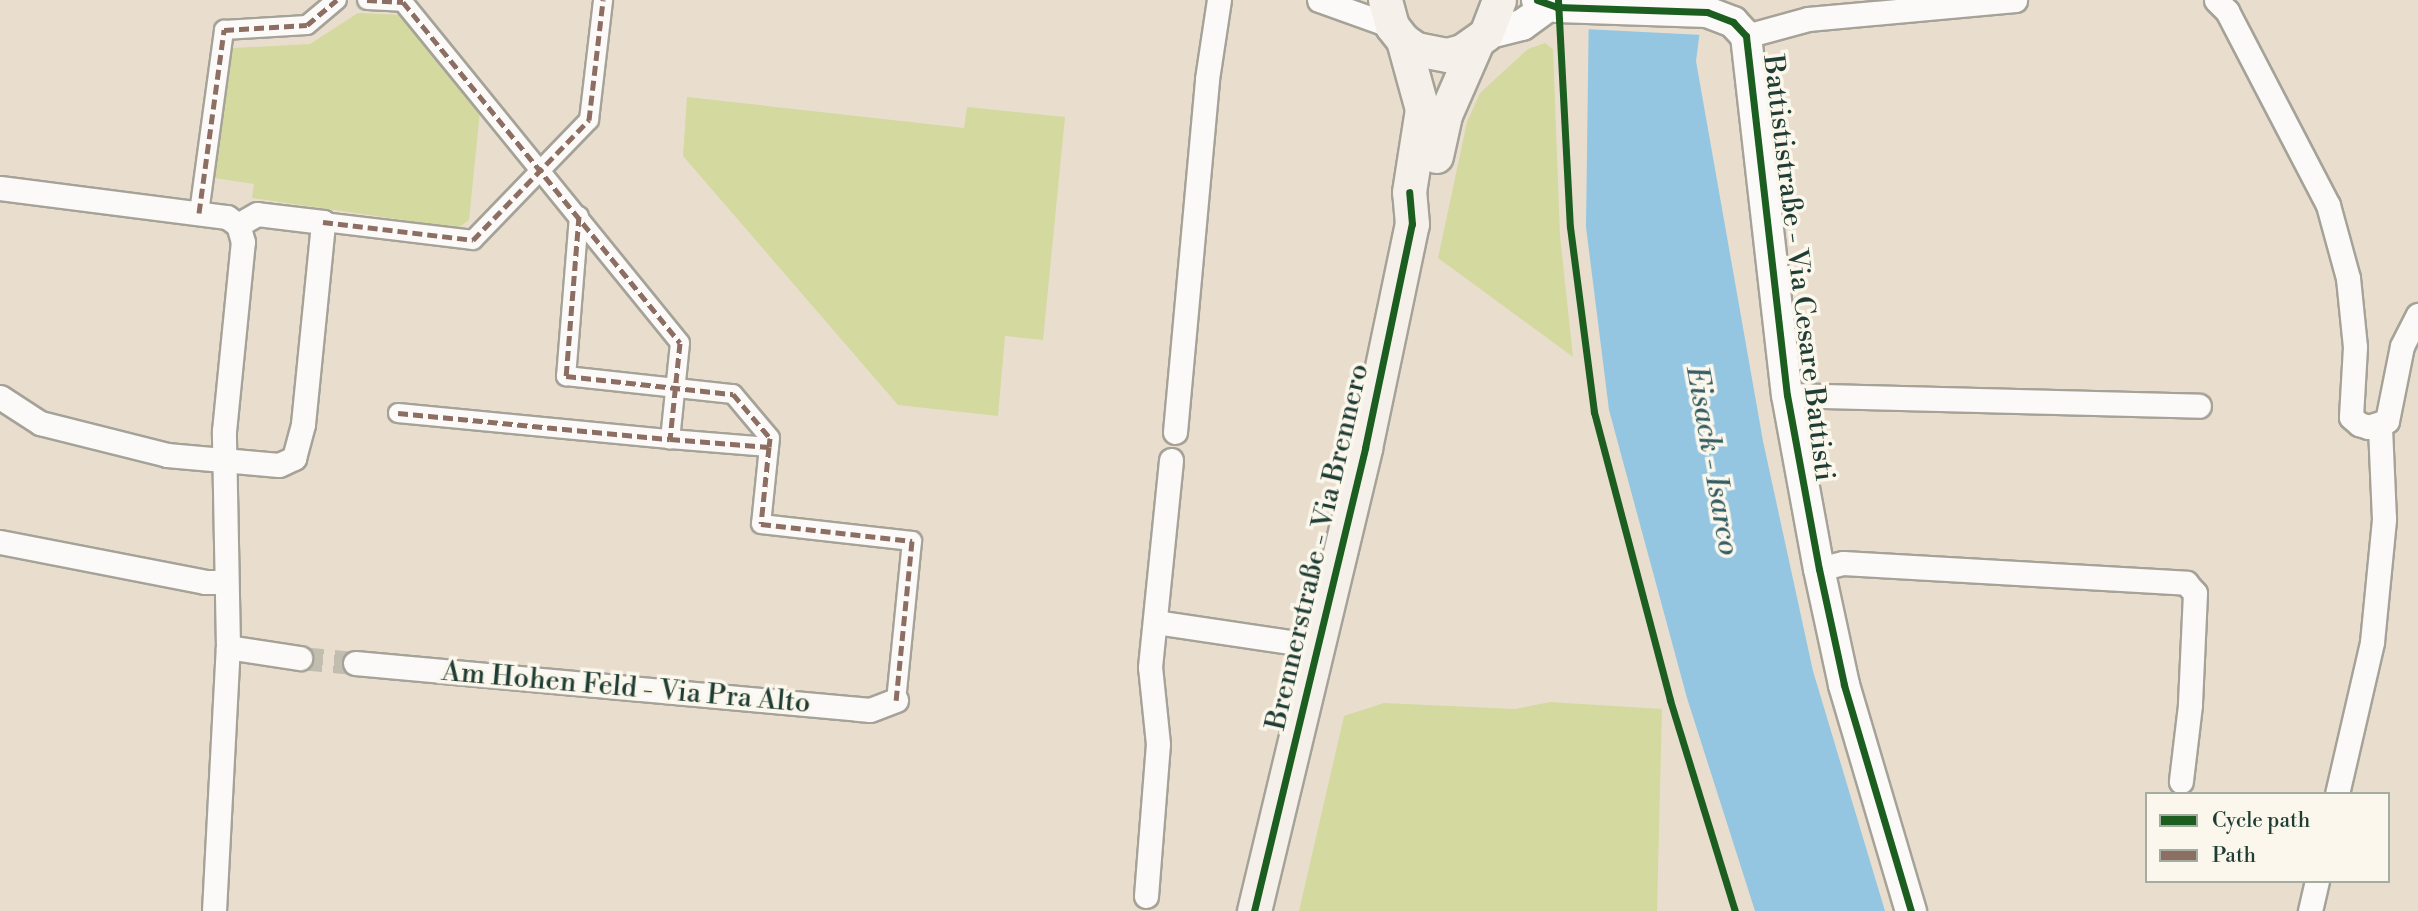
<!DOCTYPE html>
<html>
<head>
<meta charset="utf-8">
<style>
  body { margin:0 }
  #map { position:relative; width:2418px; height:911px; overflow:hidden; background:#e9dece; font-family:"Libre Bodoni",serif }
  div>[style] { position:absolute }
  .green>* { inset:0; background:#d3d99f }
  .water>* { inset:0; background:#94c6e2 }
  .pier>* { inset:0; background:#e9dece }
  .minor-tunnel>* { height:23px; margin-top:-11.5px; transform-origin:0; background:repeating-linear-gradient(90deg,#c1beaf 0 23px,transparent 0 34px) }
  .roads { filter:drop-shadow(2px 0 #a5a298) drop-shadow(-2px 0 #a5a298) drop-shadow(0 2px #a5a298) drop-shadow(0 -2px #a5a298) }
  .pedestrian>* { height:18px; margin:-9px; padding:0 9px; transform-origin:9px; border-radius:9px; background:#fcfaf8 }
  .minor>* { height:23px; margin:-11.5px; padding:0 11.5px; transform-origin:11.5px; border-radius:11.5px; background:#fcfaf8 }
  .tertiary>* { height:30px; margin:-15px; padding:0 15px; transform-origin:15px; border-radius:15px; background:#fcfaf8 }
  .secondary>* { height:33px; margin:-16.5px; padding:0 16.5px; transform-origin:16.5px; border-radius:16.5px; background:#f5f1ea }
  .quiet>* { height:5px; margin-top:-2.5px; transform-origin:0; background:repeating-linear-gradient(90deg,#8d6e63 0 10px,transparent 0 15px) }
  .cycleway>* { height:7px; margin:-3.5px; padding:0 3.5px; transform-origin:3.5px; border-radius:3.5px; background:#1b5e20 }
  span { translate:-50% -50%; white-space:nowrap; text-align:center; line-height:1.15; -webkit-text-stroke:7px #fbf7ec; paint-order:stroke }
  .street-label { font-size:28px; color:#1f3d34 }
  .water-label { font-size:30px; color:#335d62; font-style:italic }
  .legend { position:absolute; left:2145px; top:792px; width:245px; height:91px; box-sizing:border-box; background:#fbf7ec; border:2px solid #a3ada2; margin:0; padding:9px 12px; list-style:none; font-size:21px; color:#1f3d34 }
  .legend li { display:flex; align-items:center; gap:14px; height:35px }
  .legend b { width:35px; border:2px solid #a3ada2 }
</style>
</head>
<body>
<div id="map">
  <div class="green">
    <i style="clip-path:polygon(358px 13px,403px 15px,480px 111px,469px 220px,458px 228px,252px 198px,254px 184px,214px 178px,233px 48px,310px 44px)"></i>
    <i style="clip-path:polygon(1545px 43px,1553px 49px,1560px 236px,1573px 357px,1438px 258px,1467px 122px,1480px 93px,1528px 49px)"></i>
    <i style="clip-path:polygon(687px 97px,964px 128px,967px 107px,1065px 117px,1043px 340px,1005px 336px,998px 416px,898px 405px,683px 156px)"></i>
    <i style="clip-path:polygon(1550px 702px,1662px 709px,1657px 911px,1299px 911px,1344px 716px,1384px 703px,1515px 709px)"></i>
  </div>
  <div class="water">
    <i style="clip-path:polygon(1589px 0,1704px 0,1696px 61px,1763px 441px,1813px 671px,1885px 911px,1755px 911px,1687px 698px,1609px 410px,1586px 227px)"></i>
  </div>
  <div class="pier">
    <i style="clip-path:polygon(1585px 0,1708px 0,1703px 35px,1584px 29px)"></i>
  </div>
  <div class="minor-tunnel">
    <i style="left:300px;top:658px;width:55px;rotate:5.2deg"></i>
  </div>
  <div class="roads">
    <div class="pedestrian">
      <i style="left:367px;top:0;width:36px;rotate:3deg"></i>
      <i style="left:403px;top:2px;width:439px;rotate:50.9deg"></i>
      <i style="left:680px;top:343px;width:97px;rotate:95.9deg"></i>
      <i style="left:670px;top:439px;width:99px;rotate:4.6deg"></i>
      <i style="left:769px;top:447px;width:77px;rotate:95.9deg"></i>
      <i style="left:761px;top:524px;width:152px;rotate:6.4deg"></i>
      <i style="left:912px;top:541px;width:160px;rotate:95.7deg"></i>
      <i style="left:199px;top:213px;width:185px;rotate:-82.2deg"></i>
      <i style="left:224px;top:30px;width:83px;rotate:-3.4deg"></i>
      <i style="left:307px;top:25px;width:39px;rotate:-40deg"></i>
      <i style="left:579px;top:216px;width:161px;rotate:94.6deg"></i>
      <i style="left:566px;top:376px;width:168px;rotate:6.2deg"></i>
      <i style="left:733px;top:394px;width:57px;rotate:49.9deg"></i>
      <i style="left:770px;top:438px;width:9px;rotate:96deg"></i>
      <i style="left:323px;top:222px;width:151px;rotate:6.8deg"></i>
      <i style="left:473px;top:240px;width:167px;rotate:-46deg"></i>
      <i style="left:589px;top:120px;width:121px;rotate:-83.3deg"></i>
      <i style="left:398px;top:413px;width:273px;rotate:5.5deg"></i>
    </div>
    <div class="minor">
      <i style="left:1319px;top:0;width:77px;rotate:19.6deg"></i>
      <i style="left:2216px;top:0;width:16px;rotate:45deg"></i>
      <i style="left:2227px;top:11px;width:219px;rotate:62.5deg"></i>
      <i style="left:2328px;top:205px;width:76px;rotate:74.7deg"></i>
      <i style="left:2348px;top:278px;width:69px;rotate:84.2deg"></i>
      <i style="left:2355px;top:347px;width:70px;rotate:93.3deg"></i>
      <i style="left:2351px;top:417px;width:11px;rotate:41deg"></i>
      <i style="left:2359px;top:424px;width:9px;rotate:18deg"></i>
      <i style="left:2368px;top:427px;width:20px;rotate:-18deg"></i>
      <i style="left:2387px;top:421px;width:76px;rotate:-78.7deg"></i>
      <i style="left:2402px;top:346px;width:35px;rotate:-63deg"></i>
      <i style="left:1746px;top:36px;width:64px;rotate:-15.3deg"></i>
      <i style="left:1808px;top:19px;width:208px;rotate:-5.2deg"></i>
      <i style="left:0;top:188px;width:229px;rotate:7.3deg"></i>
      <i style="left:227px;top:217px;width:14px;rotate:36deg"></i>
      <i style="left:1787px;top:395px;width:412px;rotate:1.5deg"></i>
      <i style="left:0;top:397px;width:48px;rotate:33deg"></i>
      <i style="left:40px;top:423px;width:131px;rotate:14.1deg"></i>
      <i style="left:167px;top:455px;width:112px;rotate:5.1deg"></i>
      <i style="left:279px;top:465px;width:17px;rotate:-25deg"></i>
      <i style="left:294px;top:458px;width:35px;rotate:-75deg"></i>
      <i style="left:303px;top:424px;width:203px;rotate:-84.3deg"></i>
      <i style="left:323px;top:222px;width:66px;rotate:-173.1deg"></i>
      <i style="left:257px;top:214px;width:22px;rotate:150deg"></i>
      <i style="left:1175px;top:432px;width:354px;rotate:-84.8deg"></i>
      <i style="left:1207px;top:79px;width:80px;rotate:-81.4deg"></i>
      <i style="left:0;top:542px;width:209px;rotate:11deg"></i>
      <i style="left:205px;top:582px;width:21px"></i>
      <i style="left:1819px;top:569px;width:25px;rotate:-14deg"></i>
      <i style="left:1843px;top:563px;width:344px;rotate:3.3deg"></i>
      <i style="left:2186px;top:583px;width:13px;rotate:48deg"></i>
      <i style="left:2195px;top:593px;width:112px;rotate:92.6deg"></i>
      <i style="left:2190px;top:705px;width:77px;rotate:96.8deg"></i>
      <i style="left:1156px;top:622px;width:162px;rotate:8.5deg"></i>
      <i style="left:228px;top:647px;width:73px;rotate:8.7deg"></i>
      <i style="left:355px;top:663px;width:517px;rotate:5.21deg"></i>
      <i style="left:870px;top:710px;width:28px;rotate:-21deg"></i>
      <i style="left:2337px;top:794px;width:156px;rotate:-77deg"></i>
      <i style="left:2372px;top:642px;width:124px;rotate:-84.4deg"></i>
      <i style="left:2384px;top:519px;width:93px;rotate:-92.5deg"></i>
      <i style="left:1146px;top:896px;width:152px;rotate:-85.5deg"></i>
      <i style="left:1158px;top:744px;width:77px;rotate:-95.9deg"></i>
      <i style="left:1150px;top:667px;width:208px;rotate:-84.2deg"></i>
      <i style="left:214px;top:911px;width:264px;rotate:-87deg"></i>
      <i style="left:228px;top:647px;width:216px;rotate:-91.1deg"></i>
      <i style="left:224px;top:431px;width:190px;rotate:-84.3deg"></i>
      <i style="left:243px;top:242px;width:18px;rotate:-106deg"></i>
      <i style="left:2310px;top:911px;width:31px;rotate:-77deg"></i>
    </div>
    <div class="tertiary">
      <i style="left:1537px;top:0;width:21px;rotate:19deg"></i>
      <i style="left:1557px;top:7px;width:150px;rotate:1.9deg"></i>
      <i style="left:1707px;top:12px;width:28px;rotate:21deg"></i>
      <i style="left:1733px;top:22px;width:19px;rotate:47deg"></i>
      <i style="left:1746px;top:36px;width:361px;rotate:83.5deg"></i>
      <i style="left:1787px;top:395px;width:177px;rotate:79.6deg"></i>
      <i style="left:1819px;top:569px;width:119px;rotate:77.8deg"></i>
      <i style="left:1844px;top:685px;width:236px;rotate:73.5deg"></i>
      <i style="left:1486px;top:34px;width:37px;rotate:-14deg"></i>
      <i style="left:1522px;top:25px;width:31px;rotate:-36deg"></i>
    </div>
    <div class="secondary">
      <i style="left:1385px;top:0;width:27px;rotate:75deg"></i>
      <i style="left:1392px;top:26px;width:18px;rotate:52deg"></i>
      <i style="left:1403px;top:40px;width:16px;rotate:35deg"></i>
      <i style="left:1416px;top:49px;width:32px;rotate:11deg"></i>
      <i style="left:1447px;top:55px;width:16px;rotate:-15deg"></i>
      <i style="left:1462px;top:51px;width:29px;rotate:-35deg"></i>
      <i style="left:1486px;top:34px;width:36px;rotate:-69deg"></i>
      <i style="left:1436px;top:156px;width:42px;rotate:-77.6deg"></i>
      <i style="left:1445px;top:115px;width:77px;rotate:-66.4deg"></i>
      <i style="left:1254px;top:911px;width:476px;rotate:-76.5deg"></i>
      <i style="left:1365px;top:448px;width:229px;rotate:-78.2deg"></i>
      <i style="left:1412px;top:224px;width:32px;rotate:-95deg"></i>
      <i style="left:1409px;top:192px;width:84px;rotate:-81.1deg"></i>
      <i style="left:1422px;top:109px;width:72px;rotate:-105.4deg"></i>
    </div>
  </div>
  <div class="quiet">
    <i style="left:367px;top:0;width:36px;rotate:3deg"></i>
    <i style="left:403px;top:2px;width:439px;rotate:50.9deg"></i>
    <i style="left:680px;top:343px;width:97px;rotate:95.9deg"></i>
    <i style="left:670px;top:439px;width:99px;rotate:4.6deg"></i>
    <i style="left:769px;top:447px;width:77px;rotate:95.9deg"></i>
    <i style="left:761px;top:524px;width:152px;rotate:6.4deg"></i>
    <i style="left:912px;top:541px;width:160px;rotate:95.7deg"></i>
    <i style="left:199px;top:213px;width:185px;rotate:-82.2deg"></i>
    <i style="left:224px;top:30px;width:83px;rotate:-3.4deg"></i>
    <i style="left:307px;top:25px;width:39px;rotate:-40deg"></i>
    <i style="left:579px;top:216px;width:161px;rotate:94.6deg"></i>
    <i style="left:566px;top:376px;width:168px;rotate:6.2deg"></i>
    <i style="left:733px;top:394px;width:57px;rotate:49.9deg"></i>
    <i style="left:770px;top:438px;width:9px;rotate:96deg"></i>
    <i style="left:323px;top:222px;width:151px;rotate:6.8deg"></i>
    <i style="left:473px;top:240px;width:167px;rotate:-46deg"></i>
    <i style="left:589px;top:120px;width:121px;rotate:-83.3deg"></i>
    <i style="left:398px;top:413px;width:273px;rotate:5.5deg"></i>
  </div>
  <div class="cycleway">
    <i style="left:1537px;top:0;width:21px;rotate:19deg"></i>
    <i style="left:1557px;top:7px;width:150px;rotate:1.9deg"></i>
    <i style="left:1707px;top:12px;width:28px;rotate:21deg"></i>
    <i style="left:1733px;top:22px;width:19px;rotate:47deg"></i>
    <i style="left:1746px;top:36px;width:361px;rotate:83.5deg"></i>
    <i style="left:1787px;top:395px;width:177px;rotate:79.6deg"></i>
    <i style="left:1819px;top:569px;width:119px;rotate:77.8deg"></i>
    <i style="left:1844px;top:685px;width:236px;rotate:73.5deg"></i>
    <i style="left:1558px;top:0;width:227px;rotate:87deg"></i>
    <i style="left:1570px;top:227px;width:187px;rotate:82.6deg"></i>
    <i style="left:1594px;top:412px;width:298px;rotate:75.2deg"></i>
    <i style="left:1670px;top:700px;width:221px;rotate:72.9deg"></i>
    <i style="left:1254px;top:911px;width:476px;rotate:-76.5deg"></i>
    <i style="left:1365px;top:448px;width:229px;rotate:-78.2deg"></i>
    <i style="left:1412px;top:224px;width:32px;rotate:-95deg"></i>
  </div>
  <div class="street-label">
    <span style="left:1798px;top:268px;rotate:83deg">Battististraße - Via Cesare Battisti</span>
    <span style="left:1318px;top:547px;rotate:-77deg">Brennerstraße - Via Brennero</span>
    <span style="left:626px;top:688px;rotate:5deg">Am Hohen Feld - Via Pra Alto</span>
  </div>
  <div class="water-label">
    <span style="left:1712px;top:461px;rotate:80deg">Eisack - Isarco</span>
  </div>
  <ul class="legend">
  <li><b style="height:9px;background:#1b5e20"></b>Cycle path</li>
  <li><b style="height:9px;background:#8d6e63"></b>Path</li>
  </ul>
</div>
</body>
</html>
